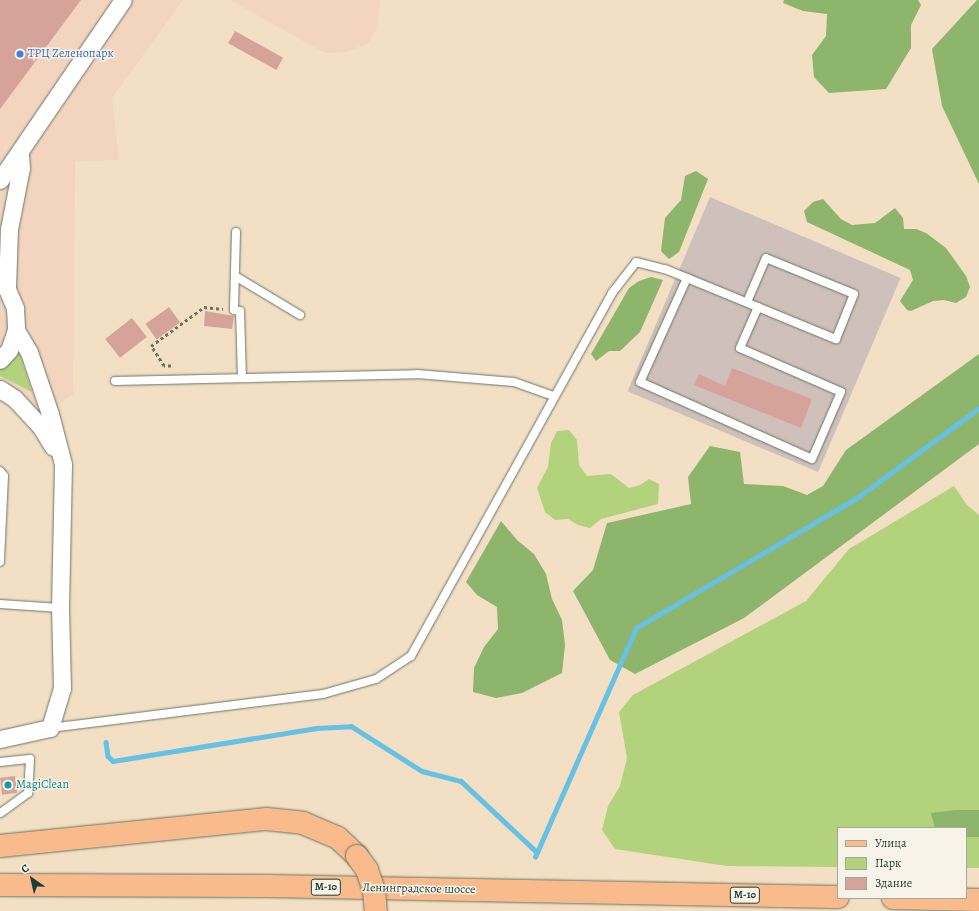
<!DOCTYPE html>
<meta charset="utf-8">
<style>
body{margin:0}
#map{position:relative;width:979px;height:911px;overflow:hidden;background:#f2dfc4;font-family:Alegreya,serif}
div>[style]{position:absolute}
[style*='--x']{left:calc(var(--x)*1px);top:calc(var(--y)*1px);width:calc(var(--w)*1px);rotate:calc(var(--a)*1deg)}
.built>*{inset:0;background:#f3d4bf}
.industrial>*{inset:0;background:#cfc0bb;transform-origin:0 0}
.green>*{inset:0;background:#b2d37b}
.forest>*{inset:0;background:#8db56b}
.stream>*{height:4.5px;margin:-2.25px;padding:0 2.25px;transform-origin:2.25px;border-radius:2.25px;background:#66c1e4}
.building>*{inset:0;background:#d5a39a;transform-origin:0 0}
.path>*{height:2.5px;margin-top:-1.25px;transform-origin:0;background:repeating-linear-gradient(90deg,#697666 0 3px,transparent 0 6px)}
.roads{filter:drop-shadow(0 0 1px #697666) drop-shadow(0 0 1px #697666)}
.service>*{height:8px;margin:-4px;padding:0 4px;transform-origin:4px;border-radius:4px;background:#fff}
.minor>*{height:17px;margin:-8.5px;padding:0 8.5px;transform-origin:8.5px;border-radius:8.5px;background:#fff}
.primary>*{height:22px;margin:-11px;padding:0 11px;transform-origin:11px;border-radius:11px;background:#fabb8c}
.trunk>*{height:22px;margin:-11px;padding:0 11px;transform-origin:11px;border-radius:11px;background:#fabb8c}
.bridges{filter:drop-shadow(0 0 1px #697666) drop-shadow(0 0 1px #697666)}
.primary-bridge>*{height:22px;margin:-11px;padding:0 11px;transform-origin:11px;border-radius:11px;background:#fabb8c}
.dots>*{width:11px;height:11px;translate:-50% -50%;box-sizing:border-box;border:2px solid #f7f3e8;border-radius:50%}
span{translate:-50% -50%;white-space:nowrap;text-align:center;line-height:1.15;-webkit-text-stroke:3px #f7f3e8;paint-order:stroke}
.shield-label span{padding:1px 3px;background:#f7f3e8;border:1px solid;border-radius:3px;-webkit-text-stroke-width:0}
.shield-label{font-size:11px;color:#1f3d34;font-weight:700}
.shop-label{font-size:12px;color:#366cbe}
.left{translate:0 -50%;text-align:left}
.culture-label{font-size:12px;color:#0d838f}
.street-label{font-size:12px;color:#1f3d34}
.legend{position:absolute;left:837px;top:827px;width:130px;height:72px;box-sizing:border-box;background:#f7f3e8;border:1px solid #a1aaa0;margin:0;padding:5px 7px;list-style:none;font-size:12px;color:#1f3d34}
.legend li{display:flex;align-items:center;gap:8px;height:20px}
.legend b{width:20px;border:1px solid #a1aaa0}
.north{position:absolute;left:12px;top:859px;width:40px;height:40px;-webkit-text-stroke:3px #f7f3e8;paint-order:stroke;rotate:326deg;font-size:11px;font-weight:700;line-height:16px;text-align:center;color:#1f3d34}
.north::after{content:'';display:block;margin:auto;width:14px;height:18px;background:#1f3d34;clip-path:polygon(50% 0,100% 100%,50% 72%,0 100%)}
</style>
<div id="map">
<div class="built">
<div style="clip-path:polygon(0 0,183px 0,112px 98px,119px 160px,75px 161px,73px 394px,31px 424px,16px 408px,0 401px)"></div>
<div style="clip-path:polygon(230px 0,380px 0,376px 30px,368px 43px,347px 52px,325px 53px)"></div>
</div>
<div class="industrial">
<div style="left:710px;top:197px;width:207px;height:211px;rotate:23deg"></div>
</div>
<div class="green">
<div style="clip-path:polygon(18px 349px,32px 392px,0 376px,0 369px)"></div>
<div style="clip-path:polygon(569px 430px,577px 440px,579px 465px,587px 476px,611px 474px,629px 488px,640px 485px,649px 479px,659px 484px,658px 504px,601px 519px,590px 528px,578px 525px,568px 519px,555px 520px,545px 512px,537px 488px,548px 467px,551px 443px,557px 431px)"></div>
<div style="clip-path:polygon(954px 486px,967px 505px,979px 515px,979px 868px,966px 868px,966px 828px,838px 828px,838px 867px,727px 866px,615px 849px,602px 830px,608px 806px,620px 786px,627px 758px,619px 712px,633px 695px,806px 601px,849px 549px)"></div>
</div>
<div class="forest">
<div style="clip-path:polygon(784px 0,918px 0,921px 5px,911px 25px,911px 48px,886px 89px,829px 93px,814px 77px,812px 55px,826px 36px,827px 14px,803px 11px,783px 3px)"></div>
<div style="clip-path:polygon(977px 0,979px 0,979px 184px,942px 106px,932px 49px)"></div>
<div style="clip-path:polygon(696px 171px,708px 179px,679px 252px,669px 259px,661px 251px,665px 218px,681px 200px,685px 176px)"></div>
<div style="clip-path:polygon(823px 199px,841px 219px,852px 225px,875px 223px,895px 208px,903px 218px,904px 229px,916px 229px,926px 233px,946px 248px,966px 276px,970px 287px,966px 297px,956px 303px,944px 300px,933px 301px,911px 311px,907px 310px,900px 301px,913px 280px,910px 270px,807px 222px,804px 211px,813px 202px)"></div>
<div style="clip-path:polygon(651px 277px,663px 280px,640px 332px,620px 351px,609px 351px,596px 361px,591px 354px,629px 288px,639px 281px)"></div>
<div style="clip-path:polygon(979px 354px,979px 444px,744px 618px,635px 674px,610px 660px,573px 591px,593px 570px,607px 523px,691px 504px,688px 477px,710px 446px,740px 452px,744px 484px,783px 486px,807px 495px,823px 486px,846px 450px)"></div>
<div style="clip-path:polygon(501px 521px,517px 540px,534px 554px,546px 574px,552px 599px,562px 620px,565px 645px,562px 673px,522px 693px,496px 698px,473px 692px,474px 668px,484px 647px,498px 629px,497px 607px,477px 595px,466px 582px)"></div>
<div style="clip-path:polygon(956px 810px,979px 810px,979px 837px,966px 837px,966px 828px,935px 828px,931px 813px)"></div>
</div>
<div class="stream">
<div style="--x:106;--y:742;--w:14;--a:82"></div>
<div style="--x:108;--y:756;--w:7;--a:45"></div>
<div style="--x:113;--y:761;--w:206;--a:-9.2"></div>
<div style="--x:316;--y:728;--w:35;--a:-3"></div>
<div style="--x:351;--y:726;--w:84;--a:32.4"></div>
<div style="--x:422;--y:771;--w:40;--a:14.4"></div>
<div style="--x:461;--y:781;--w:104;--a:43.1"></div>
<div style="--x:535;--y:857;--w:250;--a:-66.2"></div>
<div style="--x:636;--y:628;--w:258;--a:-30.5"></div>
<div style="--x:858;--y:497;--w:150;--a:-36.3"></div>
</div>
<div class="building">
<div style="clip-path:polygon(0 0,81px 0,0 109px)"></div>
<div style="left:235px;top:31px;width:55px;height:14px;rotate:29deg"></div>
<div style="left:169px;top:307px;width:19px;height:29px;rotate:54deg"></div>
<div style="clip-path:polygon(205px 311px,234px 316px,232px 329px,204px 326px)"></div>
<div style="left:132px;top:318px;width:24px;height:34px;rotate:52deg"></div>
<div style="clip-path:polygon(732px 368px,812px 399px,801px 428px,694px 385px,699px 374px,725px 386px)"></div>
<div style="left:15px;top:776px;width:17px;height:15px;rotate:83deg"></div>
</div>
<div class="path">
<div style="--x:171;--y:366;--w:7;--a:180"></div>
<div style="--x:164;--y:366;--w:24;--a:-123"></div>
<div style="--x:151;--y:346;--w:66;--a:-36.3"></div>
<div style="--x:204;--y:307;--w:19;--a:6"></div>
</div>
<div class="roads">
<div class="service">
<div style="--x:236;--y:232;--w:78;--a:91.5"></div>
<div style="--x:234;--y:310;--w:6;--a:9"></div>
<div style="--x:240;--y:311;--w:67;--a:88.3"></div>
<div style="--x:235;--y:276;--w:76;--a:31"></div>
<div style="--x:687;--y:278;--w:114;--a:114.3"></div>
<div style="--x:640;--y:382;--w:188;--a:24.1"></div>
<div style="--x:812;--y:459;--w:73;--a:-66.6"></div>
<div style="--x:841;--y:392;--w:110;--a:-156.5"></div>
<div style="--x:740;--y:348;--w:45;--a:-66.3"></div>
<div style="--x:115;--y:381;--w:302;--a:-1.3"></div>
<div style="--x:417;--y:374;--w:97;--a:4.7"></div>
<div style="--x:514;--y:382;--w:41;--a:19.7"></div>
<div style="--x:0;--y:471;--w:6;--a:51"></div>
<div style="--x:4;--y:476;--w:86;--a:92.7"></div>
<div style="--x:0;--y:604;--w:60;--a:3.8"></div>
<div style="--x:50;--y:728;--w:275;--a:-7.1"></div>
<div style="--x:323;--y:694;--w:55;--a:-15.8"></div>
<div style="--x:376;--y:679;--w:42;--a:-33.3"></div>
<div style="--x:411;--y:656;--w:415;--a:-61"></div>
<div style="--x:612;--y:293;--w:39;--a:-52"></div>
<div style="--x:636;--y:262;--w:30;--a:14"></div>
<div style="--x:665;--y:269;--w:185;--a:22.3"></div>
<div style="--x:836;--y:339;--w:48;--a:-68.2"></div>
<div style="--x:854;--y:294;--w:95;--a:-157.8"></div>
<div style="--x:766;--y:258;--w:48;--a:113.4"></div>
<div style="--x:0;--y:762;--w:30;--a:-6"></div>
<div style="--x:30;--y:759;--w:34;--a:93"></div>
<div style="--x:28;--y:793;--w:34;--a:144"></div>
</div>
<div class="minor">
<div style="--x:0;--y:180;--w:218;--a:-55.7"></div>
<div style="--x:0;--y:282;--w:10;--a:45"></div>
<div style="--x:7;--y:289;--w:21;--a:67"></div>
<div style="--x:15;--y:308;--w:22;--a:87"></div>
<div style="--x:16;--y:330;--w:21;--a:109"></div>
<div style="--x:9;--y:350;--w:13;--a:132"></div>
<div style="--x:7;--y:289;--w:60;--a:-88.1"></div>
<div style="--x:9;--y:229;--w:62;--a:-78.9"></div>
<div style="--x:21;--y:168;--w:15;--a:-94"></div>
<div style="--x:0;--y:389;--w:17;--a:33"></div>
<div style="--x:14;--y:398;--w:40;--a:47"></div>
<div style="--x:41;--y:427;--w:23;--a:59"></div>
<div style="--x:0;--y:739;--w:51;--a:-12.4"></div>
<div style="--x:50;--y:728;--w:42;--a:-73.3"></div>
<div style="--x:62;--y:688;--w:80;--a:-91.4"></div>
<div style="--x:60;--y:608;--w:144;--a:-88.8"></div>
<div style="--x:63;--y:464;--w:52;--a:-104.6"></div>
<div style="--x:50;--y:414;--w:65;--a:-108.7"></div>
<div style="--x:29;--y:352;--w:26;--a:-121"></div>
</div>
<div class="primary">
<div style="--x:0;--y:846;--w:268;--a:-5.8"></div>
<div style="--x:267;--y:819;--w:36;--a:6"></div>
<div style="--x:303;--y:823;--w:38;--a:23"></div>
<div style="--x:338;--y:838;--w:26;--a:43"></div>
</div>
<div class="trunk">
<div style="--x:0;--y:885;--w:268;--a:0.2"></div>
<div style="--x:268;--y:886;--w:570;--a:1.11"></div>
<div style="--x:893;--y:898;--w:86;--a:1.3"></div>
</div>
</div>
<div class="bridges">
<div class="primary-bridge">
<div style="--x:357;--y:856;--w:17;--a:54"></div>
<div style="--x:367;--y:870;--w:21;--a:71"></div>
<div style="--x:374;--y:890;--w:21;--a:85"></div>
</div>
</div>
<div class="dots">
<div style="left:20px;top:54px;background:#3f7fe0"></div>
<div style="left:8px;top:785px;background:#0f9aa8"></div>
</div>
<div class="shield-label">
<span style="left:326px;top:887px">М-10</span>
<span style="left:745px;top:895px">М-10</span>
</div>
<div class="shop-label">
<span class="left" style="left:28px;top:54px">ТРЦ Zеленопарк</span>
</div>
<div class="culture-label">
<span class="left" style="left:16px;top:785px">MagiClean</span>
</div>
<div class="street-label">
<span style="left:419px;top:889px;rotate:1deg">Ленинградское шоссе</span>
</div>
<ul class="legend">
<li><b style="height:5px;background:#fabb8c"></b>Улица</li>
<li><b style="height:11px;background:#b2d37b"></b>Парк</li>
<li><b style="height:11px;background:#d5a39a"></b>Здание</li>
</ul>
<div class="north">С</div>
</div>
